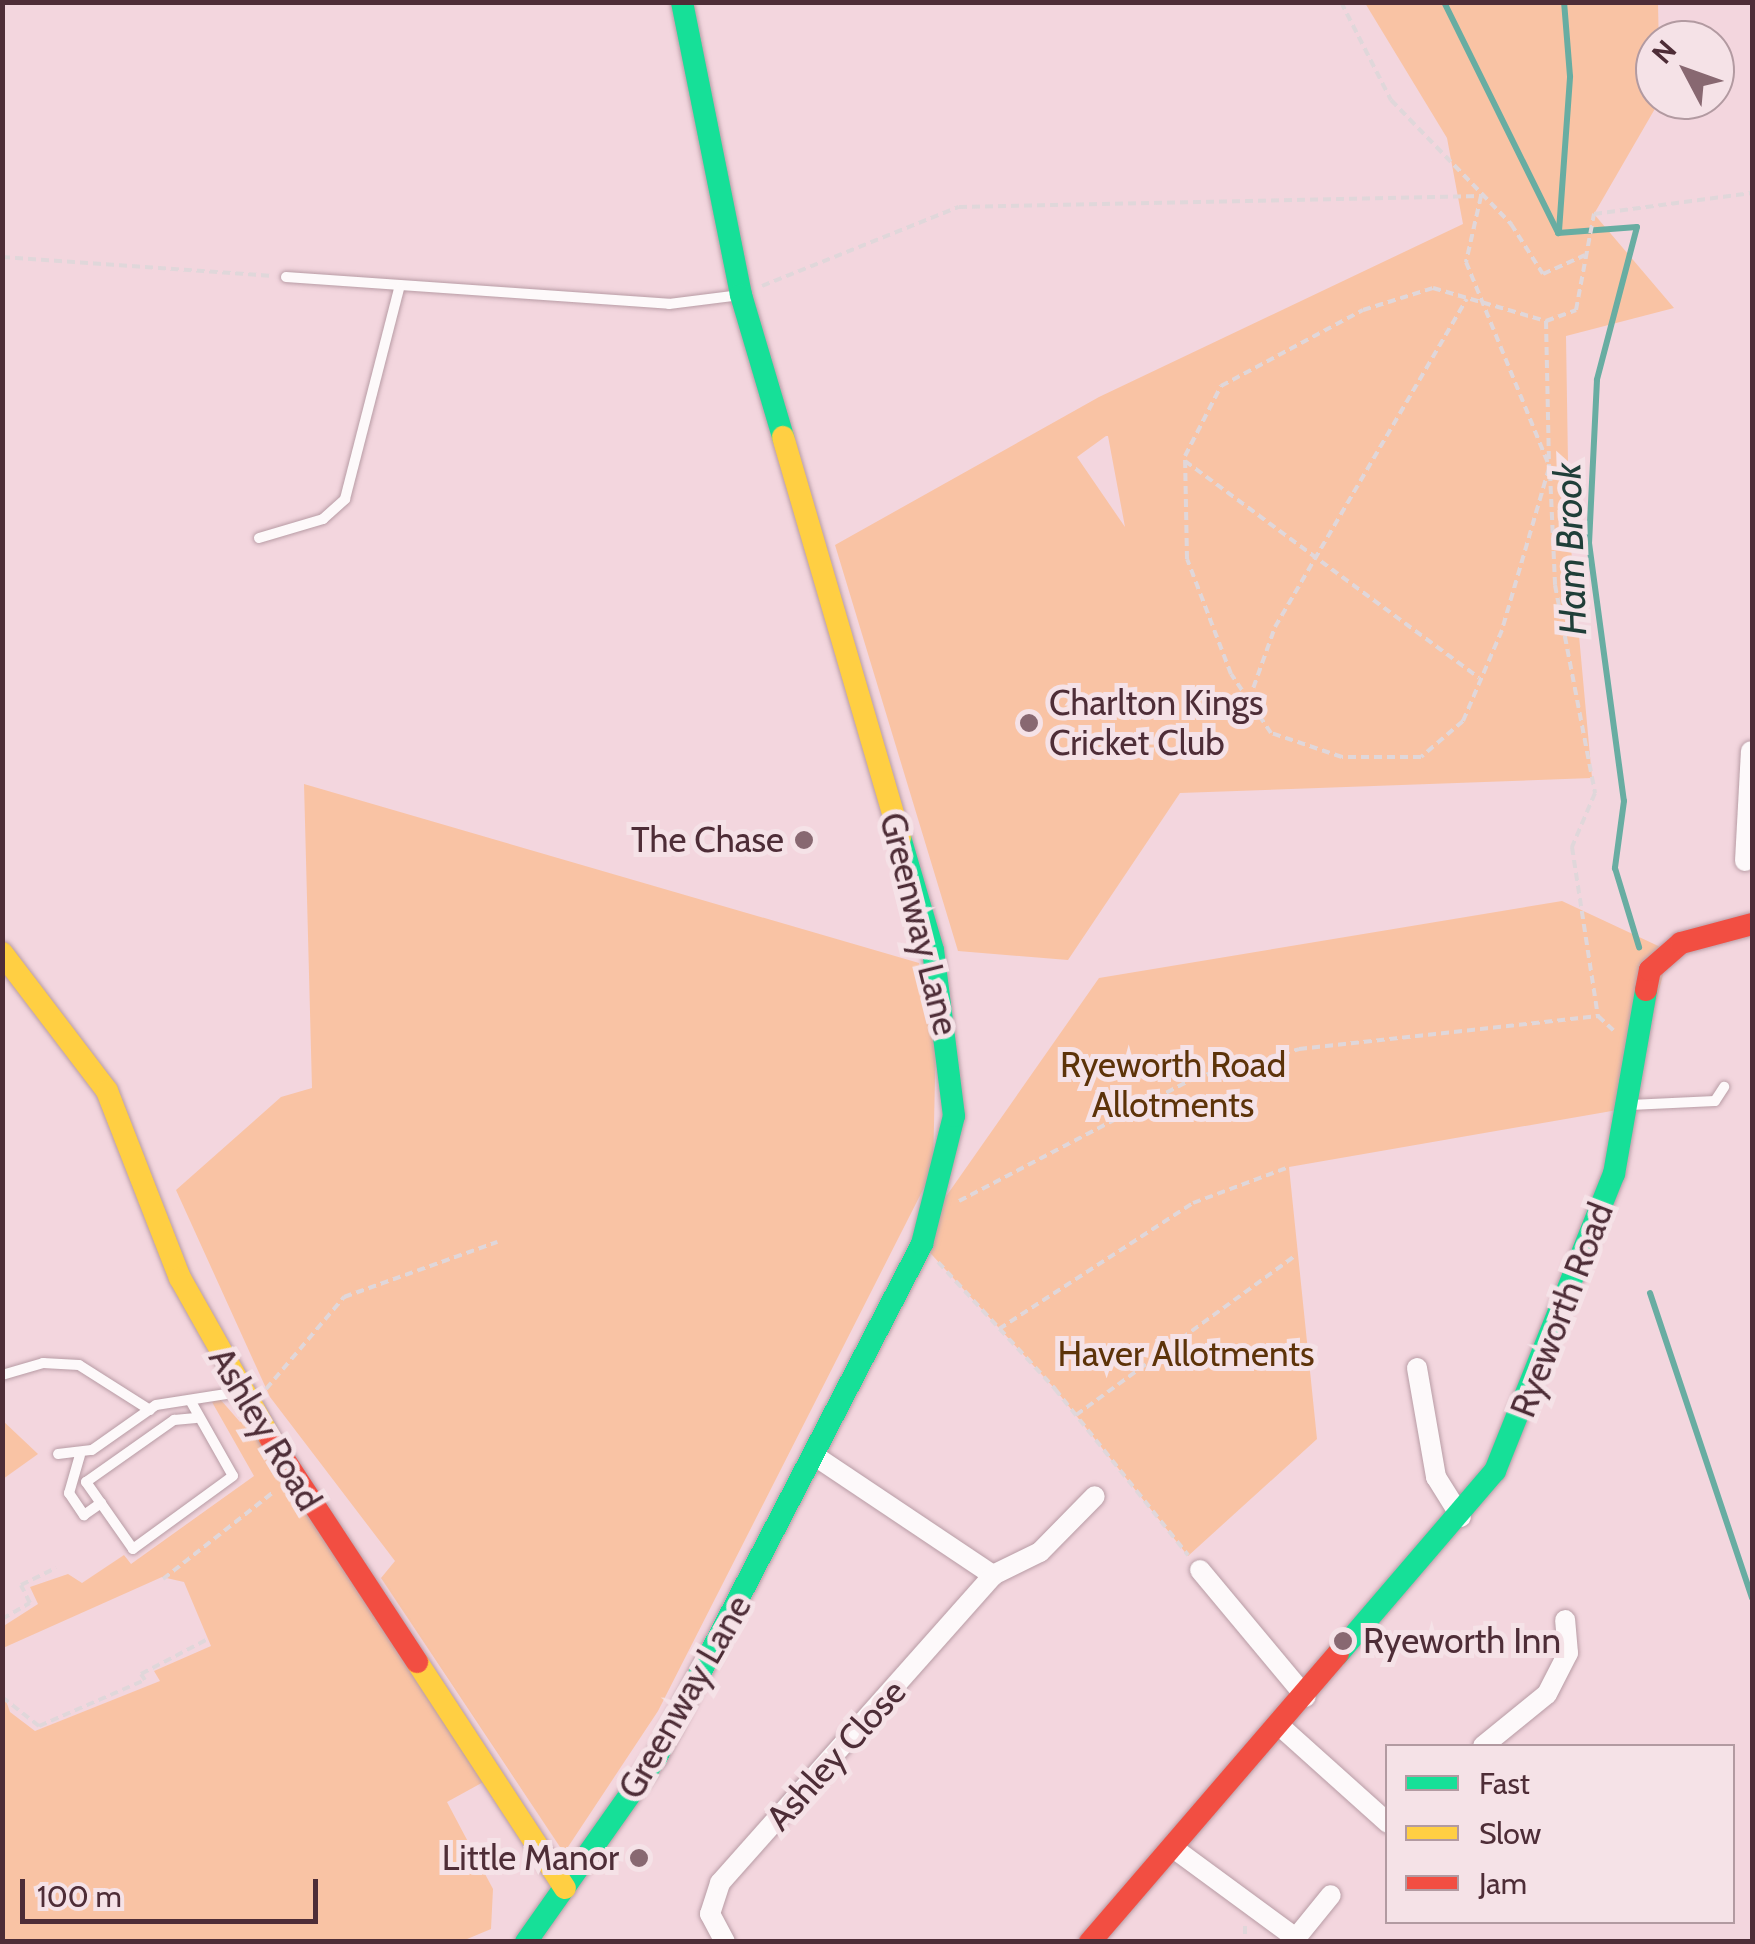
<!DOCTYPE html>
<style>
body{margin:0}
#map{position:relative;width:1755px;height:1944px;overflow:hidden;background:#f3d6de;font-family:Cabin,sans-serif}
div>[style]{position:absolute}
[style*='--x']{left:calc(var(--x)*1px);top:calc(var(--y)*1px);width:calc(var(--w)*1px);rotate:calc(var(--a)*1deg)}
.green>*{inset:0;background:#f9c3a4}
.stream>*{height:6px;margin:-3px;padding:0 3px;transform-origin:3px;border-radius:3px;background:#68ada2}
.path>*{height:4px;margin-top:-2px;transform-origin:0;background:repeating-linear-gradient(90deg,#e0d7da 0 8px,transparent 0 13px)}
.roads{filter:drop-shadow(0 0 2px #b89ca5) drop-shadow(0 0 2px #b89ca5)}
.lane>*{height:10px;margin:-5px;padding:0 5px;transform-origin:5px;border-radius:5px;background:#fdf9fa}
.street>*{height:20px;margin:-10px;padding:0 10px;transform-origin:10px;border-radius:10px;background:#fdf9fa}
.fast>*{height:22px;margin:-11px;padding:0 11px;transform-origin:11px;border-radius:11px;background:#16e098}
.slow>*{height:22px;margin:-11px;padding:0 11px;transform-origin:11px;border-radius:11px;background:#ffcf43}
.jam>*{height:22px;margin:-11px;padding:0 11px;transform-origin:11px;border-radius:11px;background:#f24e42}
.dots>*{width:28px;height:28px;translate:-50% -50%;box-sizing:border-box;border:5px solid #f5e2e7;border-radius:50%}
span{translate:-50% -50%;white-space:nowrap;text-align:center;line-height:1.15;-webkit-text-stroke:10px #f5e2e7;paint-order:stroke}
.poi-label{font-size:35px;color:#4e2d37}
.left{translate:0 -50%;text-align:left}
.right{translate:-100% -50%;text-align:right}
.street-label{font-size:35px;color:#4e2d37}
.park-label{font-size:35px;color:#5d3309}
.water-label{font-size:38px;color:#203f39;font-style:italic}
.frame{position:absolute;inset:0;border:5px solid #4e2d37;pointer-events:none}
.legend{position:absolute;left:1385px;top:1744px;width:350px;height:180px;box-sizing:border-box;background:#f5e2e7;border:2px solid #b29aa1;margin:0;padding:12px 18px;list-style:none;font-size:30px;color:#4e2d37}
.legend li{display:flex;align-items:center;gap:20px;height:50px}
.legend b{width:50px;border:2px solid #b29aa1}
.north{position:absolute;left:1635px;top:20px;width:100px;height:100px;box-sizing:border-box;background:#f5e2e7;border:2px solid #b29aa1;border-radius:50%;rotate:311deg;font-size:28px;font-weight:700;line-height:40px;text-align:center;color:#4e2d37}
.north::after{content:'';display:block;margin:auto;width:35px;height:45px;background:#886871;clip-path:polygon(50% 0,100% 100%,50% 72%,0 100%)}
.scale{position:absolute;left:20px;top:1879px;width:298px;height:45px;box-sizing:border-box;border:5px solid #4e2d37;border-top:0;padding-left:12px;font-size:30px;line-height:35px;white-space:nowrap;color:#4e2d37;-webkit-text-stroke:8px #f5e2e7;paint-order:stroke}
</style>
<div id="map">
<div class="green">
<div style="clip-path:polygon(evenodd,1365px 3px,1658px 3px,1660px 100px,1594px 214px,1674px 308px,1566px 336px,1569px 526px,1592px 778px,1180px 793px,1068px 960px,958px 951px,835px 545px,1099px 397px,1463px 224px,1447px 138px,1365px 3px,1106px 436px,1108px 436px,1125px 527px,1077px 457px,1106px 436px)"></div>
<div style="clip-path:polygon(304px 784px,919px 963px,936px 1033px,933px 1170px,658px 1711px,564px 1853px,381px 1578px,395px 1561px,270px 1397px,176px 1190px,281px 1097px,312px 1088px)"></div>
<div style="clip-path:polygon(1562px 901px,1669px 951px,1629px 1108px,1289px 1167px,1317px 1439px,1188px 1556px,1055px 1389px,922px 1244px,933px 1215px,1099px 978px)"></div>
<div style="clip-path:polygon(220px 1399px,240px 1422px,251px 1416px,487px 1780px,447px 1802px,493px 1889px,491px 1929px,460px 1942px,3px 1941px,2px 1689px,10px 1712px,35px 1731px,160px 1681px,154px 1671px,211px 1646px,184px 1582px,162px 1577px,3px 1648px,2px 1627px,38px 1604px,30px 1587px,68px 1574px,82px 1583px,124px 1555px,131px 1564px,254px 1476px,212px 1402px)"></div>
<div style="clip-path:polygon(2px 1420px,38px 1454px,3px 1479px,2px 1479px)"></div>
</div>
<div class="stream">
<div style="--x:1444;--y:2;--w:258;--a:63.7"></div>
<div style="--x:1558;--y:233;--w:79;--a:-4.3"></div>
<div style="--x:1637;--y:227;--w:158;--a:104.7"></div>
<div style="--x:1597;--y:380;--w:163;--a:92.8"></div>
<div style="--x:1589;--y:543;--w:260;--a:82.3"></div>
<div style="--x:1624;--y:801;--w:68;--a:97.7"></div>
<div style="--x:1615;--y:868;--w:83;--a:73.1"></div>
<div style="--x:1559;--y:231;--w:155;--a:-85.9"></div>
<div style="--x:1570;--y:76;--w:74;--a:-94.6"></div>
<div style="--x:1650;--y:1293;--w:322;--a:71.5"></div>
</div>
<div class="path">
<div style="--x:1341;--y:2;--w:110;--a:63"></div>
<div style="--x:1391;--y:100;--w:173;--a:45.9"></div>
<div style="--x:1511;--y:224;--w:59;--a:57.4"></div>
<div style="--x:1543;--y:274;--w:46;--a:-24.3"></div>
<div style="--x:1481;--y:196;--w:68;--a:102.8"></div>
<div style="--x:1466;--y:262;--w:217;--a:67.8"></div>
<div style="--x:2;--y:257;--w:271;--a:4"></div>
<div style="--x:762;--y:286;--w:212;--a:-21.9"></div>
<div style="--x:959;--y:207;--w:522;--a:-1.21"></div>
<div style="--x:1546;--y:321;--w:147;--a:88.8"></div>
<div style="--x:1549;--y:468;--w:169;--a:106.2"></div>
<div style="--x:1502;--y:630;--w:99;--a:113.2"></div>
<div style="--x:1463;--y:721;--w:55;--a:139.4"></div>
<div style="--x:1421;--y:757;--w:79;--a:180"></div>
<div style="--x:1342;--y:757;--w:75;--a:-161.3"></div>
<div style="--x:1271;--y:733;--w:71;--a:-124.1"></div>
<div style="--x:1231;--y:674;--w:123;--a:-110.9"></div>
<div style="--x:1187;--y:559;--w:103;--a:-91.1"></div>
<div style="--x:1185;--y:456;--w:79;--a:-62.8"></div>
<div style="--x:1221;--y:386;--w:161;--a:-28.2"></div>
<div style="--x:1363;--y:310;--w:73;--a:-17.4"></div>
<div style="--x:1433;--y:288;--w:118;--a:16.3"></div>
<div style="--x:1546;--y:321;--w:32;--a:-20"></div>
<div style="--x:1576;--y:310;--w:98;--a:-79.4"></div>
<div style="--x:1594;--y:214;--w:159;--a:-7.6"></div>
<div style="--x:1185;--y:461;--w:365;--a:36.4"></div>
<div style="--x:1550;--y:473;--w:112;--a:87.4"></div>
<div style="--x:1555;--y:585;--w:212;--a:79.1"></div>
<div style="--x:1595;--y:793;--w:59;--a:113.1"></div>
<div style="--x:1572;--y:847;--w:171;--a:81.3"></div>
<div style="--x:1249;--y:700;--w:77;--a:-70.4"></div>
<div style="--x:1275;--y:627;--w:380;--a:-59.7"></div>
<div style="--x:959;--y:1201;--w:265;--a:-27.6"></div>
<div style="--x:1194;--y:1078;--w:109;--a:-15.4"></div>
<div style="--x:1299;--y:1049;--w:301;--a:-6.3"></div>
<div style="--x:1598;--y:1016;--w:25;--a:43"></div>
<div style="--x:938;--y:1262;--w:173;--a:47.3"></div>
<div style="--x:1055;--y:1389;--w:213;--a:51.3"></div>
<div style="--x:999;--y:1329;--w:231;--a:-33"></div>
<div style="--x:1193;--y:1203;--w:103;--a:-20.6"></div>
<div style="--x:266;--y:1389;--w:121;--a:-49.7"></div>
<div style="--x:344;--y:1297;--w:163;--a:-19.8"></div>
<div style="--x:1076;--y:1415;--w:271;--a:-36"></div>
<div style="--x:163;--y:1579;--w:142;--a:-38.2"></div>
<div style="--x:2;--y:1619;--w:32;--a:-30"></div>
<div style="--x:30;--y:1603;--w:20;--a:-117"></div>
<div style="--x:21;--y:1585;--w:39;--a:-26"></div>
<div style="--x:2;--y:1697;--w:47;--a:38.1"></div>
<div style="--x:39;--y:1726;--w:116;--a:-23.5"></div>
<div style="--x:145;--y:1680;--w:7;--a:-124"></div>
<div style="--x:141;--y:1674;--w:76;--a:-27.6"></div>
<div style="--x:1245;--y:1926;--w:16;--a:90"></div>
</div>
<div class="roads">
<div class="lane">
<div style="--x:286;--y:277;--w:384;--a:4"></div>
<div style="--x:669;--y:304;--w:72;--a:-7.2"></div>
<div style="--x:259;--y:538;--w:67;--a:-16.5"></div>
<div style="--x:323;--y:519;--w:30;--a:-42"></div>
<div style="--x:345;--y:499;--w:217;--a:-75.6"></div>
<div style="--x:1630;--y:1105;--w:85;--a:-2.7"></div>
<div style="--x:1715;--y:1101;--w:17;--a:-57"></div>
<div style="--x:2;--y:1375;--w:43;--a:-16.3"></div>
<div style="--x:43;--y:1363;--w:36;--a:3"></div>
<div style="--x:79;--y:1365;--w:84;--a:32.4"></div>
<div style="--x:190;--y:1400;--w:87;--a:60.5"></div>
<div style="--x:233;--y:1476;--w:124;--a:143.9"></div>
<div style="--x:133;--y:1549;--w:82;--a:-125"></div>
<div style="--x:86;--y:1482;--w:108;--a:-35.2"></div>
<div style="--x:174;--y:1420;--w:22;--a:-5"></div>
<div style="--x:58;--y:1454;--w:34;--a:-7"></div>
<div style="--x:92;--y:1450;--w:78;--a:-35.1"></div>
<div style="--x:156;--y:1405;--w:84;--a:-8.9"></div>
<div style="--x:80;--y:1455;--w:40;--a:106"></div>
<div style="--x:69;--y:1493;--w:27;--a:56"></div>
<div style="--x:84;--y:1515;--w:21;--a:-35"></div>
</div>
<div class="street">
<div style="--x:1745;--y:861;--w:110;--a:-86.9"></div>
<div style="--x:1417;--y:1368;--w:111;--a:80.1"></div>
<div style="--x:1436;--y:1477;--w:47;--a:58"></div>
<div style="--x:818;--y:1458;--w:211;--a:33.8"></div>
<div style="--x:1200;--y:1570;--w:165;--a:50.2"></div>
<div style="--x:1281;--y:1727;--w:144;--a:41.9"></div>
<div style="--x:1483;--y:1746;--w:82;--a:-39.1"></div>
<div style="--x:1547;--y:1694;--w:46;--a:-62.9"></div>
<div style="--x:1568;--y:1653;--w:33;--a:-95"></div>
<div style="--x:1176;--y:1850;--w:149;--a:36.3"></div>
<div style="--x:1296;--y:1938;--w:55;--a:-50.9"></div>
<div style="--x:725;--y:1942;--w:32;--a:-118"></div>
<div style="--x:710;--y:1914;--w:33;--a:-72"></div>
<div style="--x:720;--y:1883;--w:412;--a:-48.4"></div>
<div style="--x:993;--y:1575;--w:52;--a:-26.1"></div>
<div style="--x:1040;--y:1552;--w:78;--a:-45.5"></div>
</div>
<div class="fast">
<div style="--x:682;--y:2;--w:299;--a:78.6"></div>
<div style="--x:741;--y:295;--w:148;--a:73.5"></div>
<div style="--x:1338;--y:1654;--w:241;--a:-49.4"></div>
<div style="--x:1495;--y:1471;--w:320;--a:-68.2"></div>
<div style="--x:1614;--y:1174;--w:187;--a:-80.1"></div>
<div style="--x:526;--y:1942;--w:225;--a:-54.8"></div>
<div style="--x:656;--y:1758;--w:579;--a:-62.64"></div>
<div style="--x:922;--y:1244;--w:132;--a:-76"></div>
<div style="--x:954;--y:1116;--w:167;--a:-97.2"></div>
<div style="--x:933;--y:950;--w:118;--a:-106.3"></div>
</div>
<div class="slow">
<div style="--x:783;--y:437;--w:417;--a:73.7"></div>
<div style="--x:2;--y:953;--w:173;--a:52.7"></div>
<div style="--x:107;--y:1091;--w:201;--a:68.7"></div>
<div style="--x:180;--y:1278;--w:184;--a:60.6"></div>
<div style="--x:417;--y:1662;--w:270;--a:56.8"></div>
</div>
<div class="jam">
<div style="--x:1646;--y:990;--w:20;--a:-79"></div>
<div style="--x:1650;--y:970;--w:41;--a:-41.1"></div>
<div style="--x:1681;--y:943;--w:73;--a:-15"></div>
<div style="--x:270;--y:1438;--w:268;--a:56.7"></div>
<div style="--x:1090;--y:1942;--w:380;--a:-49.3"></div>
</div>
</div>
<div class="dots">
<div style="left:1029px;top:723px;background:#886871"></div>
<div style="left:804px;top:840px;background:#886871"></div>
<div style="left:1343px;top:1641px;background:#886871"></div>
<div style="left:639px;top:1858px;background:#886871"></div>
</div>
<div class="poi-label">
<span class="left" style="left:1049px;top:723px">Charlton Kings<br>Cricket Club</span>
<span class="right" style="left:784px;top:840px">The Chase</span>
<span class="left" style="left:1363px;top:1641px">Ryeworth Inn</span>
<span class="right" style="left:619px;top:1858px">Little Manor</span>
</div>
<div class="street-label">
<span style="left:919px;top:924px;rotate:76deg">Greenway Lane</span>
<span style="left:1562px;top:1310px;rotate:-69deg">Ryeworth Road</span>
<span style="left:265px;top:1429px;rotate:59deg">Ashley Road</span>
<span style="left:685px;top:1697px;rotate:-60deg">Greenway Lane</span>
<span style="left:836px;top:1755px;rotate:-48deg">Ashley Close</span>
</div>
<div class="park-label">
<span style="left:1173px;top:1085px">Ryeworth Road<br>Allotments</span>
<span style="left:1186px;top:1354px">Haver Allotments</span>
</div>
<div class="water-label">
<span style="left:1570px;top:549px;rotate:-92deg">Ham Brook</span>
</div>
<div class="frame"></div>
<ul class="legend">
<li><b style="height:12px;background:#16e098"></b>Fast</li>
<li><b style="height:12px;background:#ffcf43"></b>Slow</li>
<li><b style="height:12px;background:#f24e42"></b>Jam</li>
</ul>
<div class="north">N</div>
<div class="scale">100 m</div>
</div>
